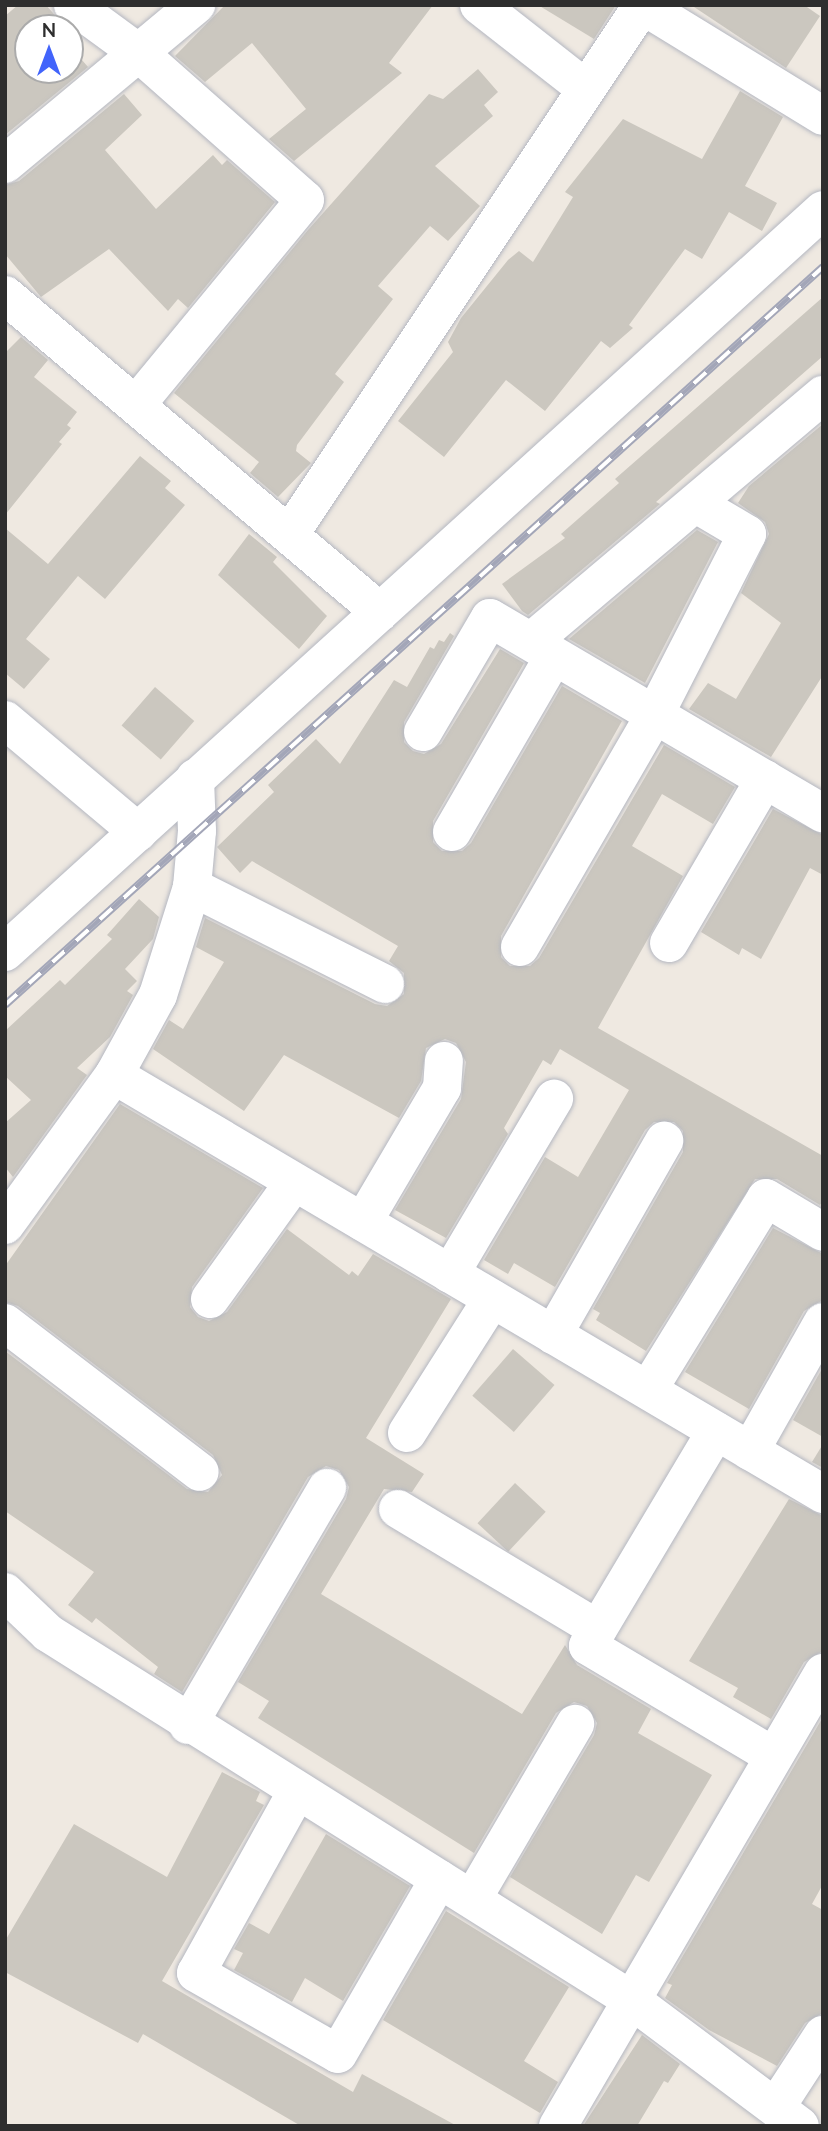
<!DOCTYPE html>
<style>
body{margin:0}
#map{position:relative;width:828px;height:2131px;overflow:hidden;background:#efe9e1;font-family:Mulish,sans-serif}
div>[style]{position:absolute}
[style*='--x']{left:calc(var(--x)*1px);top:calc(var(--y)*1px);width:calc(var(--w)*1px);rotate:calc(var(--a)*1deg)}
.building>*{inset:0;background:#cbc7bf;transform-origin:0 0}
.roads{filter:drop-shadow(0 0 2px #b4b7c1) drop-shadow(0 0 2px #b4b7c1)}
.street>*{height:38px;margin:-19px;padding:0 19px;transform-origin:19px;border-radius:19px;background:#fff}
.rail>*{height:8px;margin-top:-4px;transform-origin:0;background:repeating-linear-gradient(90deg,#fff 0 16px,#a3a6b8 0 32px);box-sizing:border-box;border-block:2px solid #a3a6b8}
span{translate:-50% -50%;white-space:nowrap;text-align:center;line-height:1.15;-webkit-text-stroke:5px #fff;paint-order:stroke}
.frame{position:absolute;inset:0;border:7px solid #2e2e2e;pointer-events:none}
.north{position:absolute;left:14px;top:14px;width:70px;height:70px;box-sizing:border-box;background:#fff;border:2px solid #ababab;border-radius:50%;rotate:0deg;font-size:19px;font-weight:700;line-height:28px;text-align:center;color:#2e2e2e}
.north::after{content:'';display:block;margin:auto;width:24px;height:32px;background:#4264fb;clip-path:polygon(50% 0,100% 100%,50% 72%,0 100%)}
</style>
<div id="map">
<div class="building">
<div style="clip-path:polygon(18px 5px,46px 5px,66px 28px,28px 28px,28px 70px,70px 70px,70px 46px,88px 67px,5px 135px,5px 16px)"></div>
<div style="clip-path:polygon(225px 5px,433px 5px,389px 63px,402px 73px,294px 161px,269px 139px,306px 109px,252px 43px,205px 82px,175px 56px)"></div>
<div style="clip-path:polygon(538px 5px,616px 5px,594px 39px)"></div>
<div style="clip-path:polygon(691px 5px,804px 5px,820px 16px,786px 68px)"></div>
<div style="clip-path:polygon(478px 69px,498px 92px,484px 105px,493px 116px,435px 166px,480px 206px,448px 241px,430px 226px,378px 286px,393px 299px,335px 374px,344px 382px,297px 445px,296px 451px,311px 463px,278px 497px,250px 473px,259px 462px,174px 393px,308px 230px,429px 94px,443px 99px)"></div>
<div style="clip-path:polygon(740px 91px,783px 117px,745px 186px,777px 203px,762px 231px,729px 212px,702px 259px,685px 249px,629px 325px,633px 328px,610px 348px,601px 341px,545px 411px,506px 380px,444px 457px,398px 421px,453px 352px,448px 342px,461px 318px,508px 260px,519px 251px,533px 262px,573px 197px,565px 192px,623px 119px,702px 159px)"></div>
<div style="clip-path:polygon(124px 94px,142px 115px,105px 150px,156px 209px,213px 155px,222px 165px,227px 160px,275px 202px,188px 308px,178px 299px,168px 311px,109px 249px,41px 297px,5px 254px,5px 185px,19px 181px)"></div>
<div style="clip-path:polygon(823px 297px,823px 356px,656px 502px,660px 504px,528px 615px,522px 611px,502px 584px,565px 538px,561px 534px,619px 483px,615px 479px)"></div>
<div style="clip-path:polygon(21px 337px,48px 360px,34px 377px,77px 412px,67px 425px,71px 428px,59px 442px,62px 444px,5px 515px,5px 353px)"></div>
<div style="clip-path:polygon(823px 424px,823px 675px,771px 757px,689px 709px,708px 683px,736px 699px,781px 623px,741px 593px,769px 534px,765px 522px,738px 503px,749px 486px)"></div>
<div style="clip-path:polygon(140px 456px,171px 481px,165px 488px,185px 505px,105px 599px,78px 576px,26px 639px,50px 659px,24px 689px,5px 673px,5px 528px,48px 564px)"></div>
<div style="clip-path:polygon(697px 530px,718px 542px,645px 683px,569px 639px)"></div>
<div style="clip-path:polygon(249px 534px,277px 557px,273px 562px,327px 616px,299px 649px,218px 575px)"></div>
<div style="clip-path:polygon(450px 633px,454px 636px,404px 722px,404px 742px,413px 751px,424px 754px,441px 744px,500px 649px,524px 663px,433px 821px,433px 842px,442px 851px,462px 851px,471px 843px,562px 686px,622px 721px,501px 936px,501px 957px,510px 966px,530px 966px,539px 958px,664px 745px,735px 787px,713px 824px,662px 794px,632px 846px,683px 876px,598px 1028px,823px 1156px,823px 1201px,820px 1205px,777px 1179px,755px 1179px,646px 1351px,596px 1320px,600px 1313px,593px 1309px,683px 1152px,683px 1131px,674px 1122px,654px 1122px,645px 1130px,555px 1287px,514px 1263px,508px 1274px,484px 1260px,545px 1157px,578px 1177px,629px 1090px,560px 1049px,551px 1065px,543px 1060px,504px 1128px,508px 1134px,446px 1238px,395px 1210px,461px 1099px,466px 1062px,456px 1043px,445px 1039px,426px 1048px,421px 1081px,399px 1118px,284px 1055px,244px 1111px,153px 1049px,169px 1020px,183px 1029px,224px 962px,196px 947px,205px 918px,375px 1004px,387px 1006px,404px 994px,404px 973px,389px 961px,398px 946px,252px 861px,240px 873px,217px 847px,274px 792px,268px 785px,316px 739px,340px 764px,394px 680px,407px 687px,430px 647px,434px 649px,439px 640px,444px 642px)"></div>
<div style="left:155px;top:687px;width:52px;height:51px;rotate:41deg"></div>
<div style="clip-path:polygon(773px 809px,823px 835px,823px 875px,810px 868px,761px 959px,742px 948px,739px 955px,701px 932px)"></div>
<div style="clip-path:polygon(139px 899px,159px 917px,153px 939px,125px 969px,137px 981px,127px 991px,133px 995px,110px 1037px,77px 1068px,87px 1075px,13px 1177px,5px 1167px,5px 1123px,31px 1100px,5px 1076px,5px 1031px,60px 980px,65px 985px,112px 939px,107px 935px)"></div>
<div style="clip-path:polygon(120px 1104px,263px 1188px,192px 1287px,190px 1307px,198px 1317px,209px 1321px,227px 1312px,287px 1229px,349px 1275px,352px 1271px,358px 1276px,373px 1254px,451px 1299px,366px 1438px,424px 1474px,412px 1492px,384px 1489px,321px 1594px,522px 1714px,565px 1645px,577px 1665px,651px 1709px,638px 1733px,712px 1775px,649px 1882px,636px 1875px,602px 1934px,510px 1877px,594px 1735px,597px 1723px,587px 1706px,574px 1702px,556px 1713px,474px 1853px,258px 1718px,269px 1701px,238px 1682px,346px 1499px,349px 1487px,339px 1470px,326px 1466px,308px 1477px,182px 1692px,154px 1674px,158px 1667px,96px 1618px,92px 1623px,68px 1605px,94px 1572px,5px 1511px,5px 1351px,187px 1489px,208px 1492px,222px 1475px,213px 1455px,18px 1306px,5px 1302px,5px 1266px)"></div>
<div style="clip-path:polygon(773px 1228px,823px 1254px,823px 1300px,804px 1311px,749px 1409px,685px 1372px)"></div>
<div style="left:513px;top:1349px;width:55px;height:62px;rotate:41deg"></div>
<div style="clip-path:polygon(823px 1367px,823px 1437px,793px 1420px)"></div>
<div style="clip-path:polygon(823px 1444px,823px 1468px,812px 1462px)"></div>
<div style="left:515px;top:1483px;width:42px;height:55px;rotate:43deg"></div>
<div style="clip-path:polygon(789px 1499px,823px 1516px,823px 1651px,804px 1662px,771px 1719px,733px 1697px,738px 1688px,689px 1661px)"></div>
<div style="clip-path:polygon(823px 1717px,823px 1884px,812px 1904px,823px 1910px,823px 2013px,805px 2023px,777px 2066px,709px 2030px,665px 1998px,672px 1985px,667px 1983px)"></div>
<div style="clip-path:polygon(222px 1772px,260px 1792px,256px 1801px,264px 1805px,162px 1981px,353px 2092px,362px 2074px,457px 2126px,301px 2126px,143px 2034px,138px 2043px,5px 1972px,5px 1941px,74px 1824px,167px 1877px)"></div>
<div style="clip-path:polygon(326px 1834px,410px 1886px,343px 2001px,305px 1978px,292px 2002px,234px 1970px,243px 1953px,234px 1949px,249px 1923px,269px 1934px)"></div>
<div style="clip-path:polygon(446px 1911px,569px 1987px,524px 2061px,558px 2082px,540px 2113px,383px 2020px)"></div>
<div style="clip-path:polygon(642px 2035px,680px 2064px,668px 2083px,664px 2081px,637px 2126px,583px 2126px)"></div>
</div>
<div class="roads">
<div class="street">
<div style="--x:73;--y:5;--w:83;--a:36.2"></div>
<div style="--x:140;--y:54;--w:220;--a:41.5"></div>
<div style="--x:305;--y:200;--w:264;--a:129.5"></div>
<div style="--x:479;--y:5;--w:136;--a:38.1"></div>
<div style="--x:642;--y:5;--w:212;--a:31.5"></div>
<div style="--x:5;--y:164;--w:249;--a:-39.8"></div>
<div style="--x:5;--y:295;--w:491;--a:40.2"></div>
<div style="--x:290;--y:534;--w:635;--a:-56.31"></div>
<div style="--x:533;--y:640;--w:380;--a:-40.2"></div>
<div style="--x:5;--y:720;--w:174;--a:40.1"></div>
<div style="--x:423;--y:732;--w:132;--a:-59.6"></div>
<div style="--x:490;--y:618;--w:386;--a:30.4"></div>
<div style="--x:452;--y:832;--w:203;--a:-59.9"></div>
<div style="--x:192;--y:887;--w:216;--a:26.7"></div>
<div style="--x:669;--y:943;--w:190;--a:-59.7"></div>
<div style="--x:520;--y:947;--w:269;--a:-59.9"></div>
<div style="--x:655;--y:714;--w:202;--a:-62.9"></div>
<div style="--x:747;--y:534;--w:57;--a:-149.4"></div>
<div style="--x:5;--y:952;--w:1104;--a:-42.21"></div>
<div style="--x:114;--y:1075;--w:824;--a:30.58"></div>
<div style="--x:363;--y:1222;--w:156;--a:-59.5"></div>
<div style="--x:442;--y:1088;--w:27;--a:-86"></div>
<div style="--x:5;--y:1225;--w:185;--a:-54"></div>
<div style="--x:114;--y:1075;--w:91;--a:-61.2"></div>
<div style="--x:158;--y:995;--w:113;--a:-72.5"></div>
<div style="--x:192;--y:887;--w:56;--a:-84.9"></div>
<div style="--x:197;--y:831;--w:53;--a:-92.2"></div>
<div style="--x:450;--y:1274;--w:204;--a:-59.3"></div>
<div style="--x:210;--y:1299;--w:144;--a:-54.3"></div>
<div style="--x:5;--y:1323;--w:245;--a:37.4"></div>
<div style="--x:553;--y:1335;--w:224;--a:-60.2"></div>
<div style="--x:648;--y:1390;--w:225;--a:-58.4"></div>
<div style="--x:766;--y:1198;--w:66;--a:30.8"></div>
<div style="--x:716;--y:1431;--w:250;--a:120.8"></div>
<div style="--x:588;--y:1646;--w:215;--a:30.7"></div>
<div style="--x:407;--y:1433;--w:159;--a:-57.6"></div>
<div style="--x:750;--y:1451;--w:148;--a:-60.5"></div>
<div style="--x:398;--y:1509;--w:233;--a:31"></div>
<div style="--x:5;--y:1592;--w:59;--a:43.6"></div>
<div style="--x:48;--y:1633;--w:688;--a:32.16"></div>
<div style="--x:630;--y:1999;--w:212;--a:36.8"></div>
<div style="--x:188;--y:1725;--w:275;--a:-59.6"></div>
<div style="--x:297;--y:1791;--w:208;--a:119"></div>
<div style="--x:196;--y:1973;--w:163;--a:29.7"></div>
<div style="--x:338;--y:2054;--w:202;--a:-60"></div>
<div style="--x:473;--y:1898;--w:202;--a:-59.6"></div>
<div style="--x:776;--y:2107;--w:86;--a:-56.9"></div>
<div style="--x:558;--y:2126;--w:525;--a:-59.67"></div>
</div>
</div>
<div class="rail">
<div style="--x:5;--y:1005;--w:1102;--a:-42.06"></div>
</div>
<div class="frame"></div>
<div class="north">N</div>
</div>
